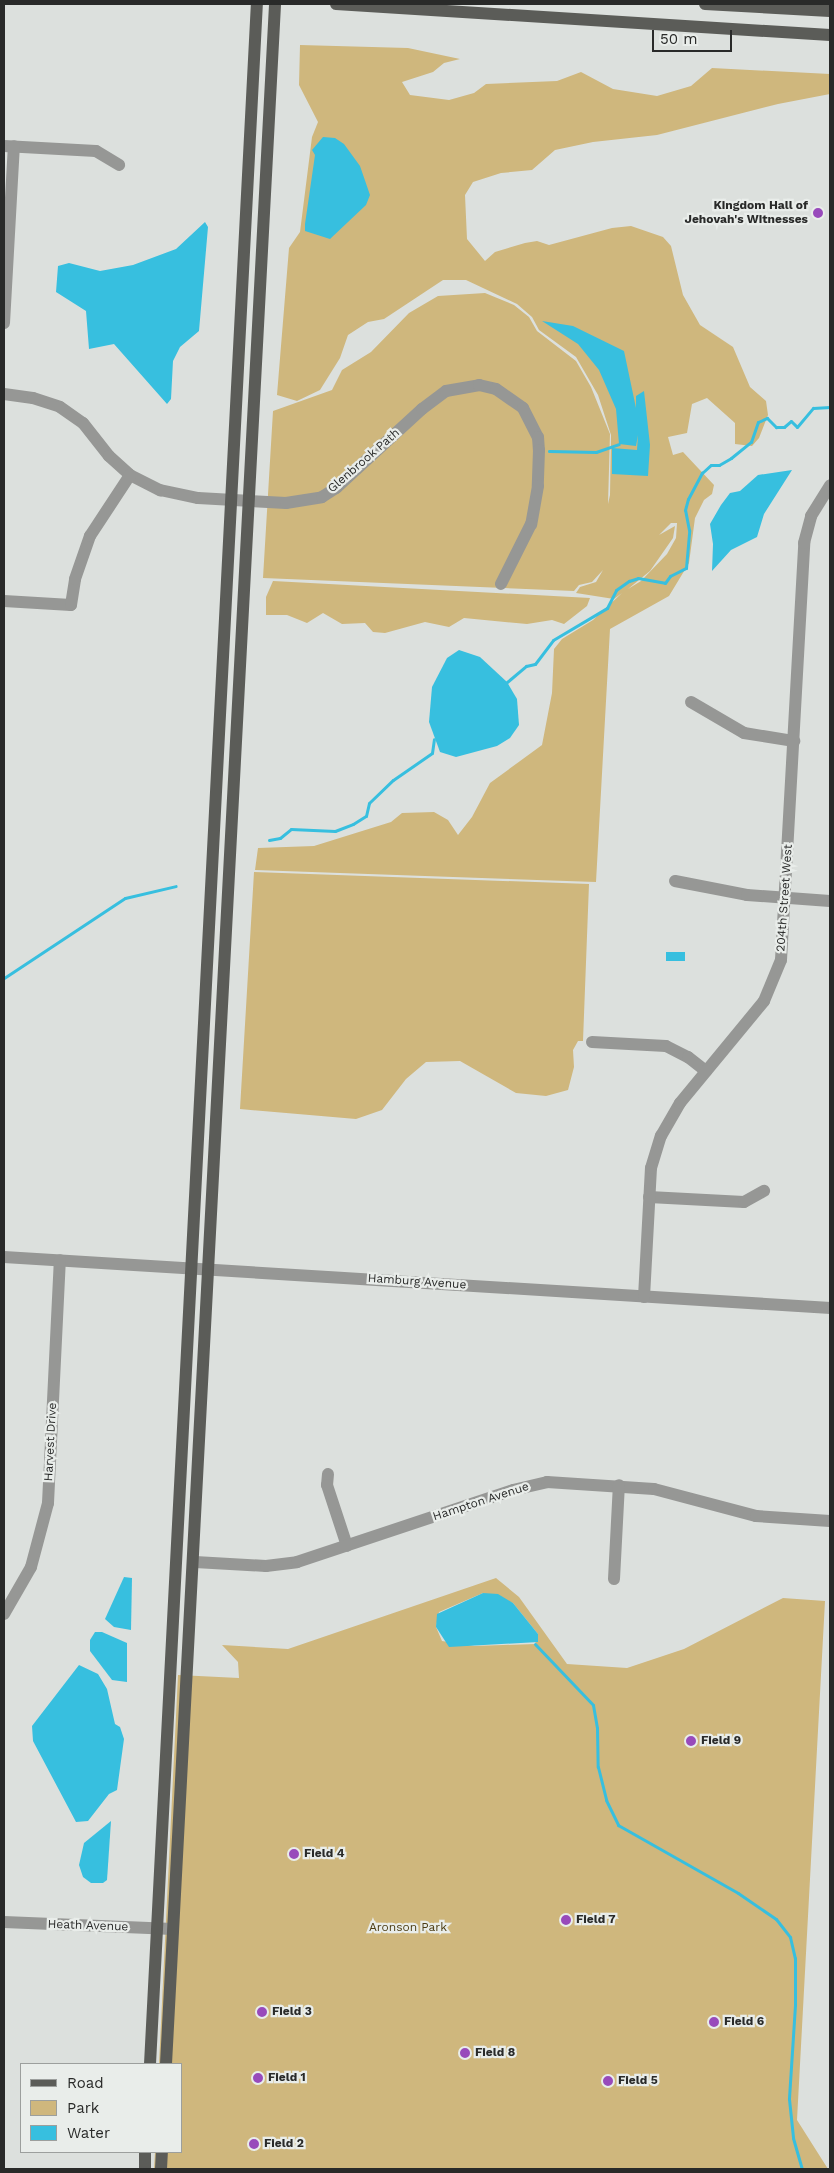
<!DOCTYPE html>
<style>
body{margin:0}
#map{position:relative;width:834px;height:2173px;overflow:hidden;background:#dce0dd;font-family:"Work Sans",sans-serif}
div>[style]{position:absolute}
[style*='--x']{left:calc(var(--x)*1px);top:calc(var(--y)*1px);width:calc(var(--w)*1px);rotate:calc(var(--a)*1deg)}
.green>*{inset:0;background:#cfb77d}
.water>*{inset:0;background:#37bfdf;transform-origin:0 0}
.stream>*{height:3px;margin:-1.5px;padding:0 1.5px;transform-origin:1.5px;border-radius:1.5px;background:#37bfdf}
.minor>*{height:12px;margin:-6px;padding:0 6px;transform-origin:6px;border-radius:6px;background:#969795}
.major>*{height:12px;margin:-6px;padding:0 6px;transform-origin:6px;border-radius:6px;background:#5b5c58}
.dots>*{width:14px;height:14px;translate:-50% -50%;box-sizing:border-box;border:2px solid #e9edea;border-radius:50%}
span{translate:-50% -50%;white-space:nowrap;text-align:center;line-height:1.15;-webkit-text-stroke:4.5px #e9edea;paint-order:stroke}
.poi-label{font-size:12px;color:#292a29;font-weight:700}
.right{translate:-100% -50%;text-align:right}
.left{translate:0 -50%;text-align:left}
.street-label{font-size:12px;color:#292a29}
.park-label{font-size:12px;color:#4c3d14}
.frame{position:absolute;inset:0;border:5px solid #292a29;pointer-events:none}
.legend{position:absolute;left:20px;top:2063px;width:162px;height:90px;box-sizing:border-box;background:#e9edea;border:1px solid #9c9f9d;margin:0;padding:6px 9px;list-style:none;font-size:15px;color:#292a29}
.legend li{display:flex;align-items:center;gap:10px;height:25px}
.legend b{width:25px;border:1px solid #9c9f9d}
.scale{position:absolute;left:652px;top:30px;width:80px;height:22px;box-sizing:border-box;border:2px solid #292a29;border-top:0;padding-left:6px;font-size:15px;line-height:18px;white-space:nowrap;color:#292a29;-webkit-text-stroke:4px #e9edea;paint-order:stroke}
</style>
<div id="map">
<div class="green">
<div style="clip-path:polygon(evenodd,300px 45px,408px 48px,460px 59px,444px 63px,433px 72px,402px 82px,410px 95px,449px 100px,474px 93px,486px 84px,557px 81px,581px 72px,613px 89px,657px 96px,691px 86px,712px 68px,830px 74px,830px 94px,778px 104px,657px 135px,593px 142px,555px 150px,532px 170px,501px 173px,473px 182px,465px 195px,467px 239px,485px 261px,495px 252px,525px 243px,537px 241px,549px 245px,612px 228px,631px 226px,663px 237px,671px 246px,683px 295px,700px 325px,733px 347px,750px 387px,766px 401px,768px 415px,759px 438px,752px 446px,735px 444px,735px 423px,707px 398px,692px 404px,687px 433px,668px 437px,673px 455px,683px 452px,714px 485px,712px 494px,704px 500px,695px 518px,689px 563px,669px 596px,610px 629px,596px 882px,255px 870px,258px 848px,314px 846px,391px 822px,402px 813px,434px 812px,448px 820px,458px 835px,472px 817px,490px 783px,542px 745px,552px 693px,554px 649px,562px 639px,593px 620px,622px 593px,614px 599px,576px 593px,580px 587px,596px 582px,603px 570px,592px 582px,579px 585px,574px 591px,263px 578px,273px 411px,332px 390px,342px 370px,371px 352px,409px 313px,438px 296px,485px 293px,514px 305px,529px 317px,537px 331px,576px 361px,591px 387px,610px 434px,608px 504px,610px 495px,611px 435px,598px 395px,576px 357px,539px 330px,532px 317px,517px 304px,466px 280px,443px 280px,384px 319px,368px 322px,348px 335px,340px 358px,320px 390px,297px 401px,277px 395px,289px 248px,300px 232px,312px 137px,318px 122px,299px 85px,300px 45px,671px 523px,677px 523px,676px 538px,667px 554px,641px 581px,628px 589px,650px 571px,673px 538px,675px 526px,659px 535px,671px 523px)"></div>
<div style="clip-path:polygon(273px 581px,590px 598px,587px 606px,564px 624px,552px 620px,527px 624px,464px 618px,449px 627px,425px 622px,385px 633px,373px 632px,365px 623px,342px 624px,323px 613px,307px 623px,287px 615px,266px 615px,266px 597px)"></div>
<div style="clip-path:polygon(254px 872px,589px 884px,583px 1041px,578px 1041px,573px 1050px,574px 1067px,568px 1090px,546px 1096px,516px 1093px,460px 1061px,426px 1062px,406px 1079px,382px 1110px,356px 1119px,240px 1109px)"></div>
<div style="clip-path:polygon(evenodd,496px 1578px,519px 1597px,567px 1664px,627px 1668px,684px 1649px,783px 1598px,825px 1601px,797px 2120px,828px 2169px,154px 2169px,155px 2152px,181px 2152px,181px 2064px,159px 2064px,178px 1675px,239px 1678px,238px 1662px,222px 1645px,288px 1649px,496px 1578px,483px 1593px,513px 1603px,538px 1634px,535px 1644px,474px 1646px,442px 1641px,436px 1627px,439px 1612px,483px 1593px)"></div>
</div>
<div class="water">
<div style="clip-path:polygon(323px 137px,335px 138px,344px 144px,360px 166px,370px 195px,366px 205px,330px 239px,305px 231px,305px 224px,315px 155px,312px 150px)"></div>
<div style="clip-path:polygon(205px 222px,208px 227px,199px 331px,180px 347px,173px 361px,171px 399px,167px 404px,114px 344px,89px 349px,86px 311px,56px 292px,58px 266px,69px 263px,100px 271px,133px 265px,176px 249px)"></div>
<div style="clip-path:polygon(542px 321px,573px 326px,624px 351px,636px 408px,636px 396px,644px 391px,650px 445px,648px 476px,612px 474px,612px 448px,637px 450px,638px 435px,636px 446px,619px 444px,616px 409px,599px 370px,578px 344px)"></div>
<div style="clip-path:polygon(792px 470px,764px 514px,757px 537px,731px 550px,712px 571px,713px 544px,710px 524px,721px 505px,730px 493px,740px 491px,758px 475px)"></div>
<div style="clip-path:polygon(459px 650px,480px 657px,507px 682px,517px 699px,519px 725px,510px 738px,497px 746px,456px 757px,440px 752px,429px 722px,432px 687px,447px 658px)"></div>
<div style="left:666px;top:952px;width:19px;height:9px"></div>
<div style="clip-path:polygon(124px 1577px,132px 1578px,131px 1630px,114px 1627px,105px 1619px)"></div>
<div style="clip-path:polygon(483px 1593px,498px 1594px,513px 1603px,538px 1634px,538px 1642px,449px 1647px,436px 1627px,437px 1614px)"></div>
<div style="clip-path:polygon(95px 1632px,102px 1632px,127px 1643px,127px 1682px,112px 1680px,90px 1651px,90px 1640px)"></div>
<div style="clip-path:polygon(79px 1665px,98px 1674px,107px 1689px,115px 1724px,120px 1727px,124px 1739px,117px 1790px,109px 1794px,88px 1821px,76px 1822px,33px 1741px,32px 1726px)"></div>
<div style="clip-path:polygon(111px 1821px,107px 1880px,103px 1883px,91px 1883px,83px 1877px,79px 1865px,84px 1843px)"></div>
</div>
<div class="stream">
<div style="--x:549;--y:451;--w:47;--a:1.2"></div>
<div style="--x:596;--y:452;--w:24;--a:-19"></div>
<div style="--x:507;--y:682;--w:25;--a:-40"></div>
<div style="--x:526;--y:666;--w:9;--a:-13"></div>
<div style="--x:535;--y:664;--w:30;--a:-53"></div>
<div style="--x:553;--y:640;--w:63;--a:-30.7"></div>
<div style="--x:607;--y:608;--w:20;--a:-63"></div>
<div style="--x:616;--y:590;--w:16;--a:-35"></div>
<div style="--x:629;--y:581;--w:9;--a:-18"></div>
<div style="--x:638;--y:578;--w:27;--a:10"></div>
<div style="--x:665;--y:583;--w:9;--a:-54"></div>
<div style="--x:670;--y:576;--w:18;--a:-27"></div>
<div style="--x:686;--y:568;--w:38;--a:-85"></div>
<div style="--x:689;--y:530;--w:20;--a:-101"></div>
<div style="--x:685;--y:510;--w:11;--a:-75"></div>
<div style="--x:688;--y:499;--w:30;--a:-62"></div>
<div style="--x:702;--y:473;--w:12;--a:-42"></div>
<div style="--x:711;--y:465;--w:8;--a:0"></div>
<div style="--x:719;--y:465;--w:14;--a:-30"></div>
<div style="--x:731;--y:458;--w:26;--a:-39"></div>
<div style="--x:751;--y:442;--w:21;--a:-71"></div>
<div style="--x:758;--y:422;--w:10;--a:-24"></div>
<div style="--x:767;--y:418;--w:13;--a:45"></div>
<div style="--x:776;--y:427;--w:8;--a:0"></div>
<div style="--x:784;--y:427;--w:9;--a:-41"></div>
<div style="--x:791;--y:421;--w:8;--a:45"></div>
<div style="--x:797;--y:427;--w:25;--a:-50"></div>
<div style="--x:813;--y:408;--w:17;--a:-3"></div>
<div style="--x:269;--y:840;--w:11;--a:-10"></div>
<div style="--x:280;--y:838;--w:14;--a:-39"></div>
<div style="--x:291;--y:829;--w:44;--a:2.6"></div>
<div style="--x:335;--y:831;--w:19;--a:-21"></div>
<div style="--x:353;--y:824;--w:15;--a:-32"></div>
<div style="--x:366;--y:816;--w:13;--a:-77"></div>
<div style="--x:369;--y:803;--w:33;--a:-44"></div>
<div style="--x:393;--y:780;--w:47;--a:-34.7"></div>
<div style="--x:432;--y:753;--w:14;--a:-82"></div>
<div style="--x:4;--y:978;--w:145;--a:-33.5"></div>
<div style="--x:125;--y:898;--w:52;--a:-13.2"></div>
<div style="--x:535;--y:1644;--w:84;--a:46.4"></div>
<div style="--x:593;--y:1705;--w:23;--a:80"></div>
<div style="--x:597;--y:1728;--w:39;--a:89"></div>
<div style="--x:598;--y:1767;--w:34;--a:76"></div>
<div style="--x:606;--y:1800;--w:28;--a:64"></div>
<div style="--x:618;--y:1825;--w:138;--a:29.5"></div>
<div style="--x:738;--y:1893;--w:46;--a:34.4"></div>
<div style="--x:776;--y:1919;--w:23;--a:52"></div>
<div style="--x:790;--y:1937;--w:22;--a:77"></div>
<div style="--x:795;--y:1958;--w:47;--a:90"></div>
<div style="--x:795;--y:2005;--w:94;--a:93.7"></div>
<div style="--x:789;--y:2099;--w:39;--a:84"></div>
<div style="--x:793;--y:2138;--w:32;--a:74"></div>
</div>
<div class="minor">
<div style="--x:4;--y:146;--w:92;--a:3.1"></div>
<div style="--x:96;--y:151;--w:27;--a:31"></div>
<div style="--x:4;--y:323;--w:177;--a:-86.8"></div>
<div style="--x:4;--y:394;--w:29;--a:8"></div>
<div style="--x:33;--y:398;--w:28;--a:18"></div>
<div style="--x:60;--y:407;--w:28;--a:35"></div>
<div style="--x:83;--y:423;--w:42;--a:51.8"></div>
<div style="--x:109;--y:456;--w:28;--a:42"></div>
<div style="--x:130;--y:475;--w:34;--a:27"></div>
<div style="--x:160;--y:490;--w:39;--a:12"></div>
<div style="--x:198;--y:498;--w:88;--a:3.3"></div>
<div style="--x:286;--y:503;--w:36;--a:-9"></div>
<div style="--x:322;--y:497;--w:17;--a:-33"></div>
<div style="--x:336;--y:488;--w:117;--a:-42.6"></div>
<div style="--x:422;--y:409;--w:30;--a:-37"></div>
<div style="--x:446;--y:391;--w:34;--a:-10"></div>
<div style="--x:479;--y:385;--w:17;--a:13"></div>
<div style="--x:496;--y:389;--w:33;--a:35"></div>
<div style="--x:523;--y:408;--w:33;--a:63"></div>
<div style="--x:538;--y:437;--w:13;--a:86"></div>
<div style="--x:539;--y:450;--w:36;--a:92"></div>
<div style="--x:538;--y:486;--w:39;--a:100"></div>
<div style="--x:531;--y:524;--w:67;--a:116.6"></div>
<div style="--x:4;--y:601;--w:67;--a:3.4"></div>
<div style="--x:71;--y:605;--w:26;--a:-81"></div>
<div style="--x:75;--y:579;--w:46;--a:-70.8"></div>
<div style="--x:90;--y:536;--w:73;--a:-56.7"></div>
<div style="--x:691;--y:702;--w:61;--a:30.3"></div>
<div style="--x:744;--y:733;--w:51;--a:9.1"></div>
<div style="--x:675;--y:881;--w:73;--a:11"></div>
<div style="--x:747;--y:895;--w:83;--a:4.1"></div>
<div style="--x:592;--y:1042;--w:74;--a:3.1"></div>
<div style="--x:666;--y:1046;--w:25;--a:27"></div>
<div style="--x:688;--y:1057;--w:23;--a:38"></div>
<div style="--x:649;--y:1197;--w:95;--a:3"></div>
<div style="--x:744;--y:1202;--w:23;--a:-29"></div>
<div style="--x:4;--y:1257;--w:828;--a:3.53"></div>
<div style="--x:644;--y:1297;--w:129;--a:-86.9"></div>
<div style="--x:651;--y:1168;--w:34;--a:-73"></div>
<div style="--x:661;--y:1136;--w:38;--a:-60"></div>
<div style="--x:680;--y:1103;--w:132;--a:-50.5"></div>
<div style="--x:764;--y:1001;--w:44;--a:-67.5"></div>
<div style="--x:781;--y:960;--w:418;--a:-86.8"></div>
<div style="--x:804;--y:543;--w:28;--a:-75"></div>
<div style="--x:811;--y:516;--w:36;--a:-58"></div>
<div style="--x:328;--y:1474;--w:11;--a:95"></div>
<div style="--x:327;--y:1485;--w:64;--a:71.8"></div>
<div style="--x:195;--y:1562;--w:71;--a:3.2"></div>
<div style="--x:266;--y:1566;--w:31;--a:-7"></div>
<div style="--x:297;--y:1562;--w:228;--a:-18.4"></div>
<div style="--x:513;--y:1490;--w:35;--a:-13"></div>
<div style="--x:547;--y:1482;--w:107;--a:3.7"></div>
<div style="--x:654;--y:1489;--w:106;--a:14.8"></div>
<div style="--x:756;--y:1516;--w:74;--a:3.9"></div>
<div style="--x:614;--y:1579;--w:94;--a:-87"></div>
<div style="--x:4;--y:1614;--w:54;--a:-60.1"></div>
<div style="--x:31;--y:1567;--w:66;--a:-75.1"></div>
<div style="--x:48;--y:1503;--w:243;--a:-87.2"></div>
<div style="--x:4;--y:1922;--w:169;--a:2.4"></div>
</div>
<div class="major">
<div style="--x:336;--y:4;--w:495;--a:3.6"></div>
<div style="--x:705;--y:4;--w:125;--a:3.2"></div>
<div style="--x:150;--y:2064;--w:2063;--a:-87.03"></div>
<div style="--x:166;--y:2064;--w:2063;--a:-86.97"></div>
<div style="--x:145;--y:2169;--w:17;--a:-90"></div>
<div style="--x:161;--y:2169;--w:17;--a:-87"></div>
</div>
<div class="dots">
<div style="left:818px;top:213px;background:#984abb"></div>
<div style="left:691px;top:1741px;background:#984abb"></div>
<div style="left:294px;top:1854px;background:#984abb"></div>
<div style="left:566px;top:1920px;background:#984abb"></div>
<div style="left:262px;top:2012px;background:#984abb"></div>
<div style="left:714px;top:2022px;background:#984abb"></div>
<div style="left:465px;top:2053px;background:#984abb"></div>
<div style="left:258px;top:2078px;background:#984abb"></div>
<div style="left:608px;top:2081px;background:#984abb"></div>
<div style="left:254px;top:2144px;background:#984abb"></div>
</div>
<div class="poi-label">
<span class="right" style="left:808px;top:213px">Kingdom Hall of<br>Jehovah's Witnesses</span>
<span class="left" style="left:701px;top:1741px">Field 9</span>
<span class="left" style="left:304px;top:1854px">Field 4</span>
<span class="left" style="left:576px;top:1920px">Field 7</span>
<span class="left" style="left:272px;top:2012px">Field 3</span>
<span class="left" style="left:724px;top:2022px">Field 6</span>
<span class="left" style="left:475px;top:2053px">Field 8</span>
<span class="left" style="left:268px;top:2078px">Field 1</span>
<span class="left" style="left:618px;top:2081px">Field 5</span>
<span class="left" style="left:264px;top:2144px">Field 2</span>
</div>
<div class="street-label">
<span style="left:364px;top:461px;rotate:-41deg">Glenbrook Path</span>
<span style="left:785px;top:898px;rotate:-86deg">204th Street West</span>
<span style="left:417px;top:1282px;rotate:4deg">Hamburg Avenue</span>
<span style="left:51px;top:1442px;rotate:-87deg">Harvest Drive</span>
<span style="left:481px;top:1502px;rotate:-18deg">Hampton Avenue</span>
<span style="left:88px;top:1926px;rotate:2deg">Heath Avenue</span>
</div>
<div class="park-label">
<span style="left:408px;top:1928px">Aronson Park</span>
</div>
<div class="frame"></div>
<ul class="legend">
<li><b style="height:6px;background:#5b5c58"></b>Road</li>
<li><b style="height:14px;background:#cfb77d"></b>Park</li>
<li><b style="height:14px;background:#37bfdf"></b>Water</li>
</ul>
<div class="scale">50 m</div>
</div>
